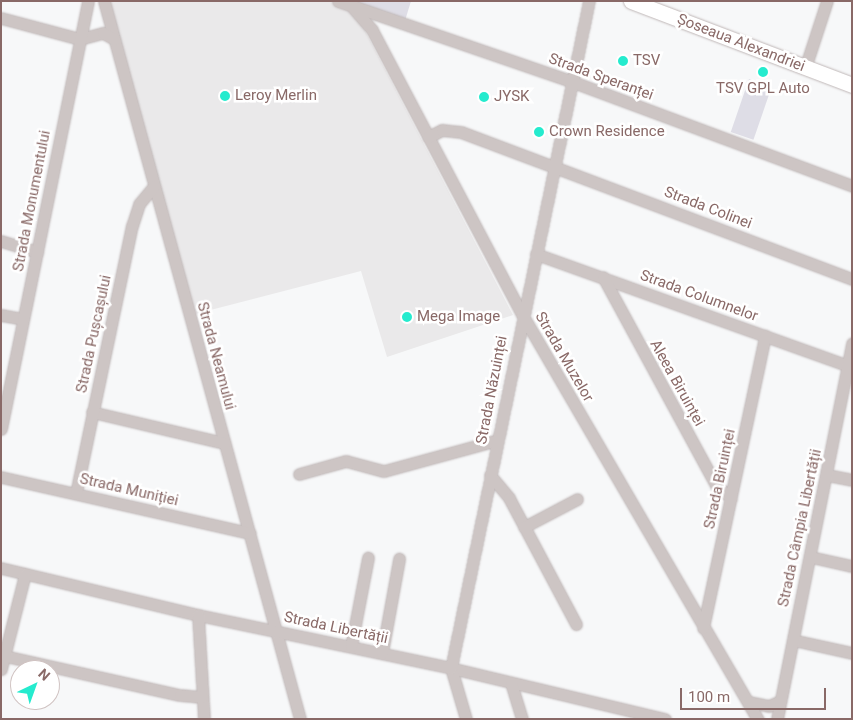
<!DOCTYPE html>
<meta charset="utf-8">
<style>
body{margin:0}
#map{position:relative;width:853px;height:720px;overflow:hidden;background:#f7f8f9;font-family:Roboto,sans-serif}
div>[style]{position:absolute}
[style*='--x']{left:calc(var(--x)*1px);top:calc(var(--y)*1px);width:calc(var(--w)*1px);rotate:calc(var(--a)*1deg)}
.built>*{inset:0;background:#eae9ea}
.green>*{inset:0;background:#dedde6;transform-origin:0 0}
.roads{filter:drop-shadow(0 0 1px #c0b8b8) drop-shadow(0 0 1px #c0b8b8)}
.minor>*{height:11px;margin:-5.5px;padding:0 5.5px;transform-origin:5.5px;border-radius:5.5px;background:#cdc5c4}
.major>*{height:15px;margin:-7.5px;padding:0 7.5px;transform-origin:7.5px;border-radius:7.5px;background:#fff}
.dots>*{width:14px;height:14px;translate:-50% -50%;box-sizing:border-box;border:2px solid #fff;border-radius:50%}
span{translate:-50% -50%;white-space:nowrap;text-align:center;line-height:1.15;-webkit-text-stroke:5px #fff;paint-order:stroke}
.street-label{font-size:15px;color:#896967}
.poi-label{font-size:15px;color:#896967}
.left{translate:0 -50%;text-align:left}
.frame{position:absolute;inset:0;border:2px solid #896967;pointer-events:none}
.north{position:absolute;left:10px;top:660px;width:50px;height:50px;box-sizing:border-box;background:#fff;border:1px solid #d0c3c2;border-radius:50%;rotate:42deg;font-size:14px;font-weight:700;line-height:20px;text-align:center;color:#896967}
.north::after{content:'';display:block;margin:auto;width:18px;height:22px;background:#25ebce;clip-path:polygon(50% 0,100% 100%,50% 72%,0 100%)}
.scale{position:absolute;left:680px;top:688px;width:146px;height:22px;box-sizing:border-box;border:2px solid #896967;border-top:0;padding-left:6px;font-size:15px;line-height:18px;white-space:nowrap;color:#896967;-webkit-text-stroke:4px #fff;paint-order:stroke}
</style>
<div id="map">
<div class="built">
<div style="clip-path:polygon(107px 1px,337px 1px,352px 6px,513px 315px,387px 357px,361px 271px,195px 314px)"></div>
</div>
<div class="green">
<div style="clip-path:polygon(347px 1px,411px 1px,404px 24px)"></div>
<div style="left:749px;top:79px;width:24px;height:56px;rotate:19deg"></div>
</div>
<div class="roads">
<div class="minor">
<div style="--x:104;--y:1;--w:744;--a:74.73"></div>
<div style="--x:338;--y:1;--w:249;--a:19"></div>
<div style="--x:573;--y:82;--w:298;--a:20.4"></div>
<div style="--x:347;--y:1;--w:38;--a:49"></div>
<div style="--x:372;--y:30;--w:323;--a:62.2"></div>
<div style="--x:523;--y:316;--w:467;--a:59.8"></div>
<div style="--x:1;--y:18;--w:82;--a:14.9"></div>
<div style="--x:80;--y:39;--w:24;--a:-15"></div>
<div style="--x:103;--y:33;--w:13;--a:29"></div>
<div style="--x:808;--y:59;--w:61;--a:-71.9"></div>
<div style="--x:428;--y:137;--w:16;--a:-27"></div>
<div style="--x:442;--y:130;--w:19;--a:6"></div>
<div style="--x:461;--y:132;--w:418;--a:20.6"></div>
<div style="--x:1;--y:241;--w:38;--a:17"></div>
<div style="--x:536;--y:254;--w:336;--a:19.7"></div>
<div style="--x:603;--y:277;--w:237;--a:61.5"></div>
<div style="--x:716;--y:485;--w:20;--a:41"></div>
<div style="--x:1;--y:315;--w:22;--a:10"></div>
<div style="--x:92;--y:412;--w:136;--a:13.2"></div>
<div style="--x:1;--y:429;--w:437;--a:-78.5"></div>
<div style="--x:299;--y:474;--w:49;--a:-15.5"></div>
<div style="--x:346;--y:461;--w:39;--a:15"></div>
<div style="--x:384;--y:471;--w:118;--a:-15.2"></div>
<div style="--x:490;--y:475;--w:30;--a:50"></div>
<div style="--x:509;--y:498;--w:143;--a:62"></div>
<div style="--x:827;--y:475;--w:25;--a:11"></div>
<div style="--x:1;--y:477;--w:255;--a:12.7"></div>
<div style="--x:76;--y:493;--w:273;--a:-78.2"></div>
<div style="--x:132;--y:226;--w:23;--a:-72"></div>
<div style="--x:139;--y:204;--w:23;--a:-50"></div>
<div style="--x:524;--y:527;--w:60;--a:-27.8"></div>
<div style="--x:811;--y:557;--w:42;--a:12.4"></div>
<div style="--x:1;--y:568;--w:203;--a:13.4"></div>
<div style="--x:198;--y:615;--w:258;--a:11.8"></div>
<div style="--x:451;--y:668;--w:220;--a:13.4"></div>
<div style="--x:198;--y:615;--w:104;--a:86.7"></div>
<div style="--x:703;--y:628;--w:299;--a:-78"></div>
<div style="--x:793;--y:640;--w:60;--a:12.4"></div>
<div style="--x:351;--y:646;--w:90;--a:-79.1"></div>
<div style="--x:382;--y:653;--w:96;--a:-79.7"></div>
<div style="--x:5;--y:656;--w:179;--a:12.6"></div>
<div style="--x:180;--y:695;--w:22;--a:5"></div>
<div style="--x:1;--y:669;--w:98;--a:-75.8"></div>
<div style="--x:511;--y:683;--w:38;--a:73"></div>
<div style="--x:749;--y:702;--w:20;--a:11"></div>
<div style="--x:769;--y:706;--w:12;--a:-24"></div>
<div style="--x:466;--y:719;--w:53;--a:-106.4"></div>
<div style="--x:451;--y:668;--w:681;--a:-78.31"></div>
<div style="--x:777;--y:719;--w:383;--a:-78.7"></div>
</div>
<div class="major">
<div style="--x:631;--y:1;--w:236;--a:20.8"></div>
</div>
</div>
<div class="dots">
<div style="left:623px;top:61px;background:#25ebce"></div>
<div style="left:763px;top:72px;background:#25ebce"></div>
<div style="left:225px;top:96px;background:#25ebce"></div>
<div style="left:484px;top:97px;background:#25ebce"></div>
<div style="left:539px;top:132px;background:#25ebce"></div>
<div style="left:407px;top:317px;background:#25ebce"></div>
</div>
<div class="street-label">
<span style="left:741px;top:43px;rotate:21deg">Șoseaua Alexandriei</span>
<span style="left:601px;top:77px;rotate:20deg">Strada Speranței</span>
<span style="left:32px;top:201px;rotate:-79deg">Strada Monumentului</span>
<span style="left:708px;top:208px;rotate:21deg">Strada Colinei</span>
<span style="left:699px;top:296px;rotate:20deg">Strada Columnelor</span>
<span style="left:94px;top:334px;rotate:-78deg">Strada Pușcașului</span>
<span style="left:216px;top:356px;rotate:75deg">Strada Neamului</span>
<span style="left:564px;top:357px;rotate:60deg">Strada Muzelor</span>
<span style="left:677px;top:383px;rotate:61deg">Aleea Biruinței</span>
<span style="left:492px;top:390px;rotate:-79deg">Strada Năzuinței</span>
<span style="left:720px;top:479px;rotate:-78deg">Strada Biruinței</span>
<span style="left:129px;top:490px;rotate:13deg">Strada Muniției</span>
<span style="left:800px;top:528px;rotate:-78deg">Strada Câmpia Libertății</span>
<span style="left:336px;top:628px;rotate:12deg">Strada Libertății</span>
</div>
<div class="poi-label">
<span class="left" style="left:633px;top:61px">TSV</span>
<span style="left:763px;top:89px">TSV GPL Auto</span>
<span class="left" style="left:235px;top:96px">Leroy Merlin</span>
<span class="left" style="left:494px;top:97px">JYSK</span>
<span class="left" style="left:549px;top:132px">Crown Residence</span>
<span class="left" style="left:417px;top:317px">Mega Image</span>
</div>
<div class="frame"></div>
<div class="north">N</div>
<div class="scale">100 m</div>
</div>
